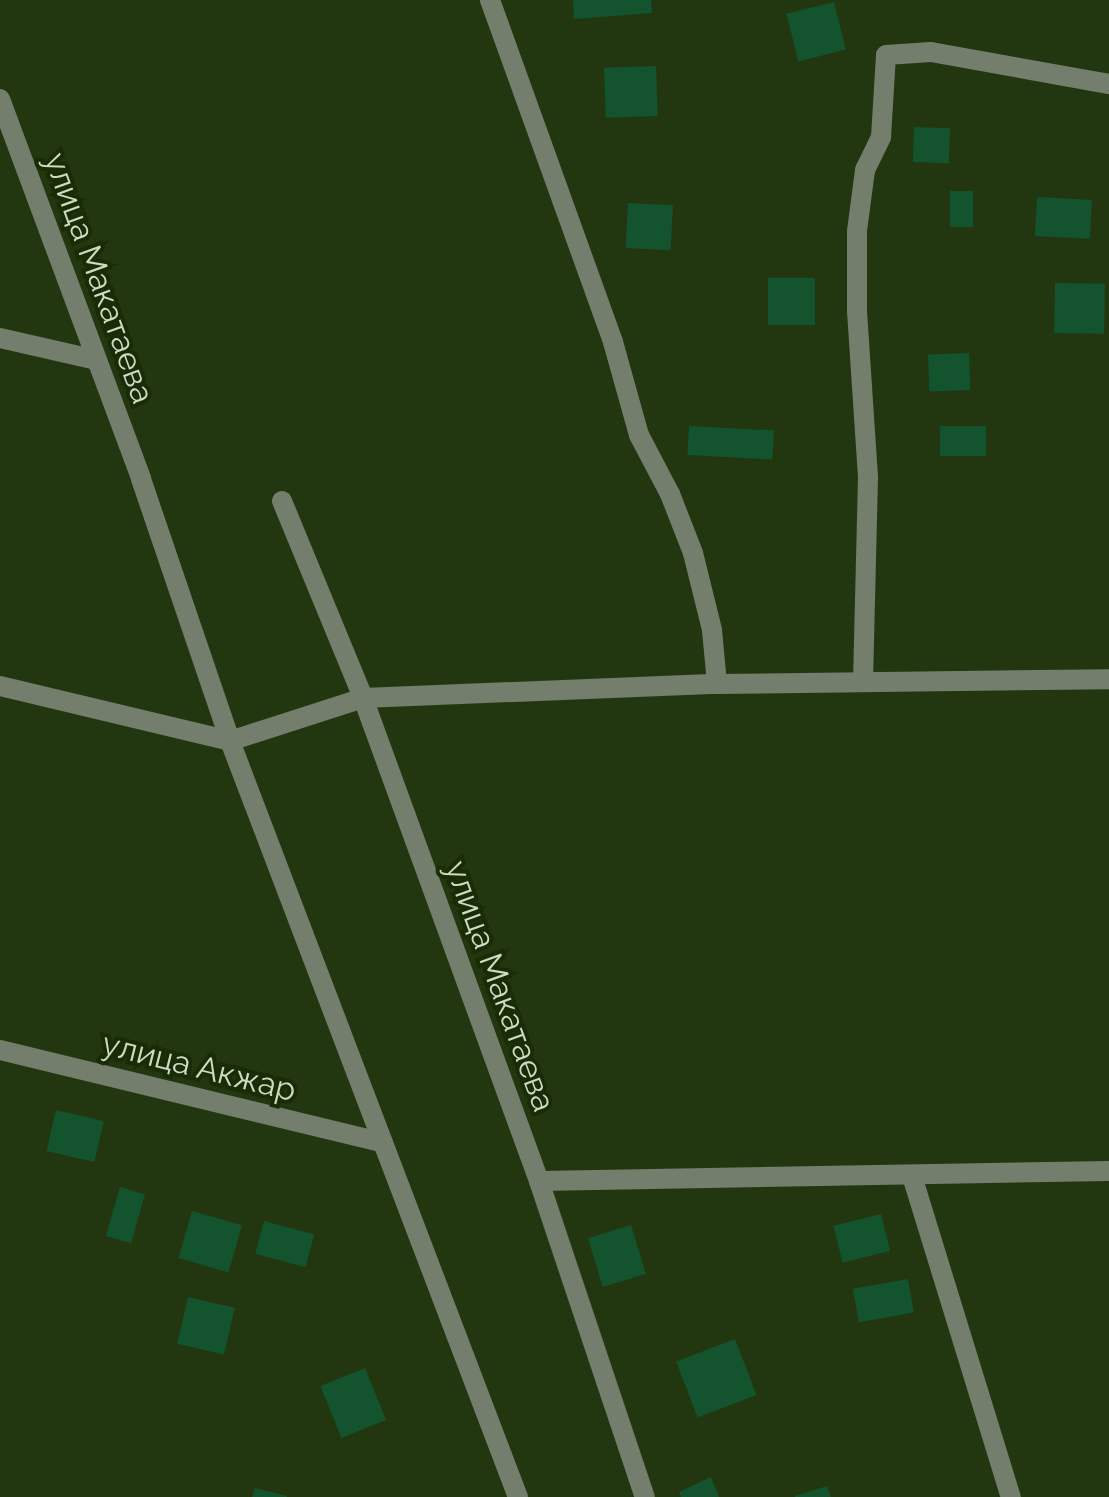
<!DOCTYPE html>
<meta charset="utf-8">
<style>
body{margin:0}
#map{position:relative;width:1109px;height:1497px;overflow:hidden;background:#223710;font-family:Raleway,sans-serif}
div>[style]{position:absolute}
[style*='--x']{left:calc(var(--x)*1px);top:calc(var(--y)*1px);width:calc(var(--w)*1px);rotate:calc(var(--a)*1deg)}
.building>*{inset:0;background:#13532d;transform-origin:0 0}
.minor>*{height:20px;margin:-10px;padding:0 10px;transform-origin:10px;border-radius:10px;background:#747e6c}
.tertiary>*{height:20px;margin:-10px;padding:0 10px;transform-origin:10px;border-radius:10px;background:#747e6c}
span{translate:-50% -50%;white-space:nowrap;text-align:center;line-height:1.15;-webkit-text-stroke:8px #192c05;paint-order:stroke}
.street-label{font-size:32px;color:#cddac4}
</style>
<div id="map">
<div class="building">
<div style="clip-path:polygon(573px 0,651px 0,652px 13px,574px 19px)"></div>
<div style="left:834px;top:2px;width:49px;height:49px;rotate:76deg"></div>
<div style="left:656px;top:66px;width:50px;height:52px;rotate:88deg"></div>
<div style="left:914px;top:127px;width:36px;height:35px;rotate:2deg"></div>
<div style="left:950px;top:191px;width:23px;height:36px"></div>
<div style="left:1037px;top:197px;width:55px;height:39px;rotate:3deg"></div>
<div style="left:628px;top:203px;width:45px;height:45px;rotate:3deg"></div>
<div style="left:768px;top:278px;width:47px;height:47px"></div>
<div style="left:1055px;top:283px;width:50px;height:50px;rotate:1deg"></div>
<div style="left:969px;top:353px;width:37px;height:41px;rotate:88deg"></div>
<div style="left:689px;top:426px;width:85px;height:29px;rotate:3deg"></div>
<div style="left:940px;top:426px;width:46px;height:30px"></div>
<div style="left:56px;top:1110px;width:49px;height:42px;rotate:13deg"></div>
<div style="left:120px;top:1187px;width:26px;height:51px;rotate:16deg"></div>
<div style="left:192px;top:1211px;width:52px;height:49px;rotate:16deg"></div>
<div style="left:881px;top:1214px;width:38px;height:49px;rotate:76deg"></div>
<div style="left:264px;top:1221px;width:52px;height:34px;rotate:15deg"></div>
<div style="left:631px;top:1225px;width:51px;height:45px;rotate:73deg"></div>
<div style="left:908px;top:1279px;width:34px;height:56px;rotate:80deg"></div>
<div style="left:188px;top:1297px;width:48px;height:48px;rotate:13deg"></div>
<div style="left:735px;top:1339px;width:60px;height:63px;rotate:69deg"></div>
<div style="left:365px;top:1368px;width:56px;height:48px;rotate:68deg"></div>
<div style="clip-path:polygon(711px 1477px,719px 1497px,681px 1497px,679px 1492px)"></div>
<div style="clip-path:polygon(827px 1486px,831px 1497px,795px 1497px,795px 1496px)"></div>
<div style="clip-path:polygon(255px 1488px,287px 1496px,287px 1497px,252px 1497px)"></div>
</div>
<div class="minor">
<div style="--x:490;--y:0;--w:363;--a:70.2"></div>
<div style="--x:613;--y:342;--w:97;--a:74.4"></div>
<div style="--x:639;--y:435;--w:67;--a:62.3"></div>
<div style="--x:670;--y:494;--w:63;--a:68.7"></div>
<div style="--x:693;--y:553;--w:79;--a:76.1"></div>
<div style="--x:712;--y:630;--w:54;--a:84.7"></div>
<div style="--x:0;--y:338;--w:99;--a:12.8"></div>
<div style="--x:282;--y:501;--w:213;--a:67.6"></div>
<div style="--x:363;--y:698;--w:514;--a:69.98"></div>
<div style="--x:539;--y:1181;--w:333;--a:71.5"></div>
<div style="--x:863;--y:682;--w:205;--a:-88.6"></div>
<div style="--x:868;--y:477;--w:167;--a:-93.8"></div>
<div style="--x:857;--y:310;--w:79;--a:-90"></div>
<div style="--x:857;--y:231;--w:62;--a:-82.5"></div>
<div style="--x:865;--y:170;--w:37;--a:-64"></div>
<div style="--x:881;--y:137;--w:82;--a:-86.5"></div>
<div style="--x:886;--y:55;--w:45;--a:-3.8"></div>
<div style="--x:931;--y:52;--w:181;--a:10.2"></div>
<div style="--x:0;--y:686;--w:236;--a:13.4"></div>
<div style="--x:230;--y:741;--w:140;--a:-17.9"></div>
<div style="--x:363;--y:698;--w:354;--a:-2.3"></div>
<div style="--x:717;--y:684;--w:392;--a:-0.7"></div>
<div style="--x:0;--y:1050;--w:394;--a:13.6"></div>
<div style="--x:912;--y:1176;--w:336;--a:72.9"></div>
<div style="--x:539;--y:1181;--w:570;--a:-1.01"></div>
</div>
<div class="tertiary">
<div style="--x:0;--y:99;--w:405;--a:69.6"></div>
<div style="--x:141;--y:479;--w:277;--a:71.2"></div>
<div style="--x:230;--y:741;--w:809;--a:69.15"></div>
</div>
<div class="street-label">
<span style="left:99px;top:278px;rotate:70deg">улица Макатаева</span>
<span style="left:500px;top:986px;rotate:70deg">улица Макатаева</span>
<span style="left:199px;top:1067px;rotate:14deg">улица Акжар</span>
</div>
</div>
